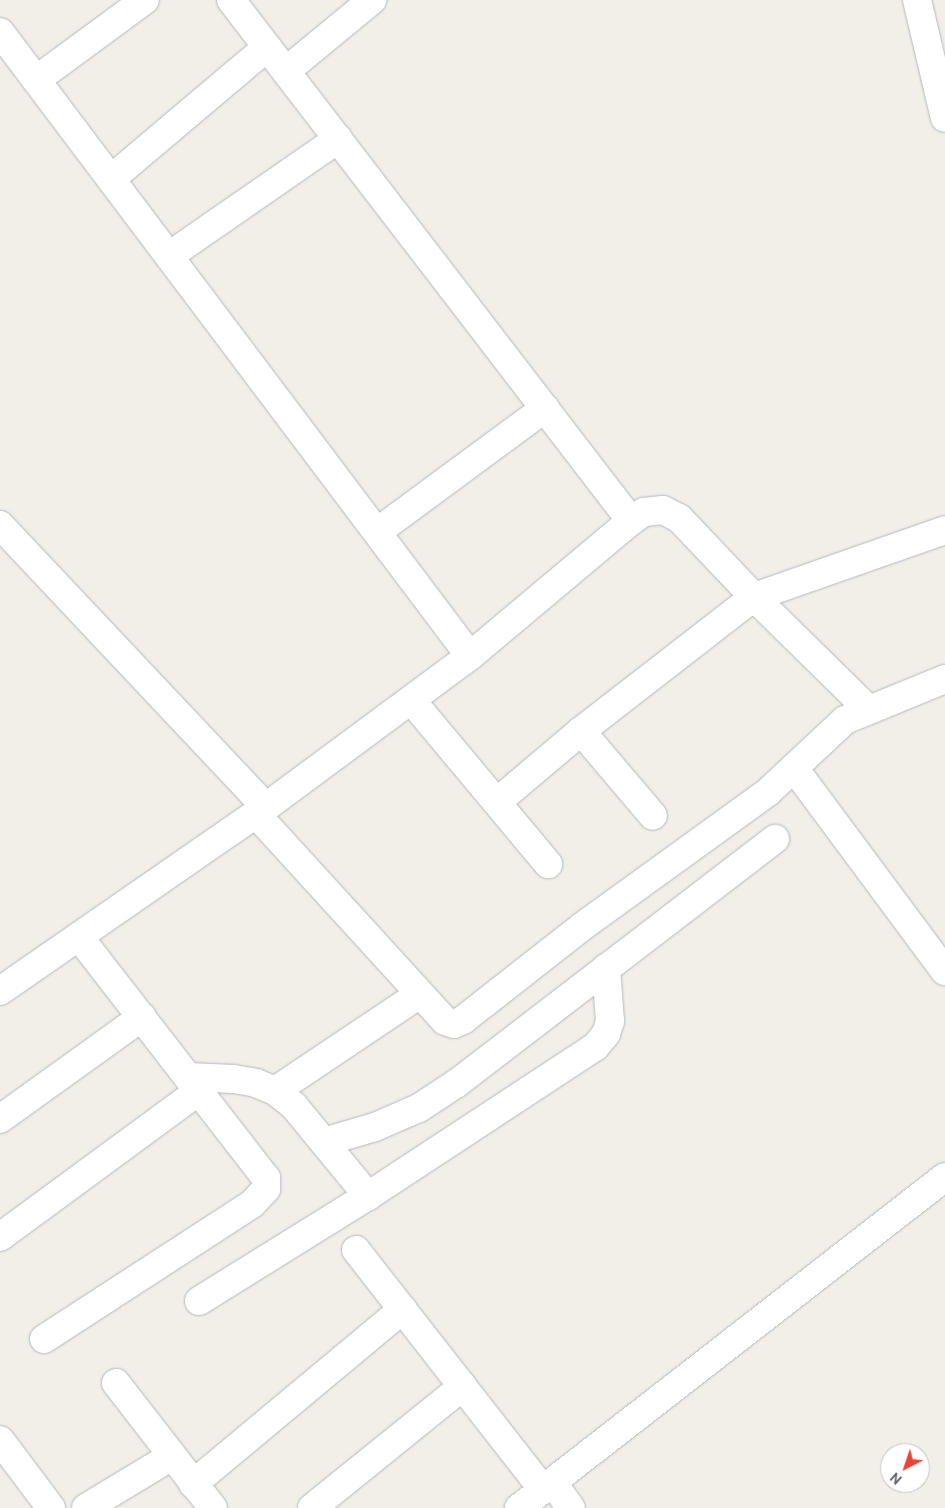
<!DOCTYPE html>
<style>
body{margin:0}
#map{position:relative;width:945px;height:1508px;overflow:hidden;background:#f1efe8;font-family:Cabin,sans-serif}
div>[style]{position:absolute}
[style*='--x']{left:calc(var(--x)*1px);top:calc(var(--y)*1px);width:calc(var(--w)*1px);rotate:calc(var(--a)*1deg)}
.roads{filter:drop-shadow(0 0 1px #b5b8bc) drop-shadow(0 0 1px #b5b8bc)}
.minor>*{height:28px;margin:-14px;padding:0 14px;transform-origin:14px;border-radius:14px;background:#fff}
.secondary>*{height:28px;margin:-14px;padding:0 14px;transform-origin:14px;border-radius:14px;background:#fff}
span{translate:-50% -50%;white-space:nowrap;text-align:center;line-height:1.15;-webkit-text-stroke:5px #fff;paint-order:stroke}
.north{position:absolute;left:880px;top:1443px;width:50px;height:50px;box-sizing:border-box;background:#fff;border:1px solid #bfc1c3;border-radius:50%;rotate:221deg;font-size:14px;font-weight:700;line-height:20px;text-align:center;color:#5f6368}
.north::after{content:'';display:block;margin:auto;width:18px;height:22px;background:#ea4335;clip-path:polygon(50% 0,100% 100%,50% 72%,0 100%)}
</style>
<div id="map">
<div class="roads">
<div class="minor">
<div style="--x:231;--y:0;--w:657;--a:52.48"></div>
<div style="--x:0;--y:32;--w:781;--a:53.01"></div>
<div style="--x:286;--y:71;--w:112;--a:-39.5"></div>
<div style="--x:36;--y:80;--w:135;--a:-36.3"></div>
<div style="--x:111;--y:179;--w:204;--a:-40.2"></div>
<div style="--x:169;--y:256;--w:206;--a:-34.7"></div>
<div style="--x:0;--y:525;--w:388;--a:46.7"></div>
<div style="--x:377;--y:532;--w:209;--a:-36.4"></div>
<div style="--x:411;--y:700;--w:214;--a:50.1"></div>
<div style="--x:581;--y:731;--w:111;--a:49.7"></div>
<div style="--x:794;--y:768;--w:253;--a:53.4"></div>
<div style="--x:497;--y:802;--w:110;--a:-40.2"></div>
<div style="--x:581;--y:731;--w:219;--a:-37.8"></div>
<div style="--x:754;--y:597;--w:202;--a:-19.3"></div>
<div style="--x:256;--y:814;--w:280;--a:47.6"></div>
<div style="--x:445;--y:1021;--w:9;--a:18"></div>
<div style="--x:454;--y:1024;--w:10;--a:-24"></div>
<div style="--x:463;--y:1020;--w:152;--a:-38.1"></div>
<div style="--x:583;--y:926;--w:228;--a:-35.9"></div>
<div style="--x:768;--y:792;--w:105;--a:-43.1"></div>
<div style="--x:845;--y:720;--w:108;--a:-22.3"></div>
<div style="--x:0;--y:991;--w:323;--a:-34.7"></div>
<div style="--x:266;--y:807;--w:254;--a:-36.5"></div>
<div style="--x:470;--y:656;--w:210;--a:-40"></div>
<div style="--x:631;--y:521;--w:16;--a:-35"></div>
<div style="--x:644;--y:512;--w:19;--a:-6"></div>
<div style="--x:663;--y:510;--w:18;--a:27"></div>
<div style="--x:679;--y:518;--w:109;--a:46.5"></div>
<div style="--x:754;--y:597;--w:161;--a:44.5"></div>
<div style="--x:188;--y:1077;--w:46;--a:2.5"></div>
<div style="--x:234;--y:1079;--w:22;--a:10"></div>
<div style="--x:256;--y:1083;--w:21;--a:23"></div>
<div style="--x:275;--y:1091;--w:24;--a:38"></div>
<div style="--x:294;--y:1106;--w:117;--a:50.6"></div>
<div style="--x:275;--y:1091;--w:174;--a:-33.8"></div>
<div style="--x:0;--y:1119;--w:175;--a:-35.7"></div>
<div style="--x:324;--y:1142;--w:53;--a:-16.4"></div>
<div style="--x:375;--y:1127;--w:48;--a:-23.4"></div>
<div style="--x:419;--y:1108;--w:45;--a:-33.3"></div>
<div style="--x:457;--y:1083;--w:401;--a:-37.5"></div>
<div style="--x:0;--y:1237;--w:247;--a:-36.3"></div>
<div style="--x:356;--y:1250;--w:303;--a:52"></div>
<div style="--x:199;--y:1301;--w:199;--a:-31.9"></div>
<div style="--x:368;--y:1196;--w:272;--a:-33.3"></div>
<div style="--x:595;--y:1047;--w:17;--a:-50"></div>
<div style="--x:606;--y:1034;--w:14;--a:-73"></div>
<div style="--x:610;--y:1021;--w:53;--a:-94.3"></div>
<div style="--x:44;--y:1339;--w:248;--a:-33"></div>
<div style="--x:252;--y:1204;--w:21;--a:-47"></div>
<div style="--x:266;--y:1189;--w:11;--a:-90"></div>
<div style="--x:266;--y:1178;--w:305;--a:-127.8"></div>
<div style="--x:116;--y:1383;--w:158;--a:52.2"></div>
<div style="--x:0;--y:1440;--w:85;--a:53.1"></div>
<div style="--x:552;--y:1482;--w:32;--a:54"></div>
<div style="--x:193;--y:1484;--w:273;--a:-39.8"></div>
<div style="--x:86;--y:1508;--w:100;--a:-31.2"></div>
<div style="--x:312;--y:1508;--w:194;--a:-38.9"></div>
<div style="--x:519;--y:1508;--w:539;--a:-37.85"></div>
</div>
<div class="secondary">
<div style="--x:917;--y:0;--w:121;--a:76.7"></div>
</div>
</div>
<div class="north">N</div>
</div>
